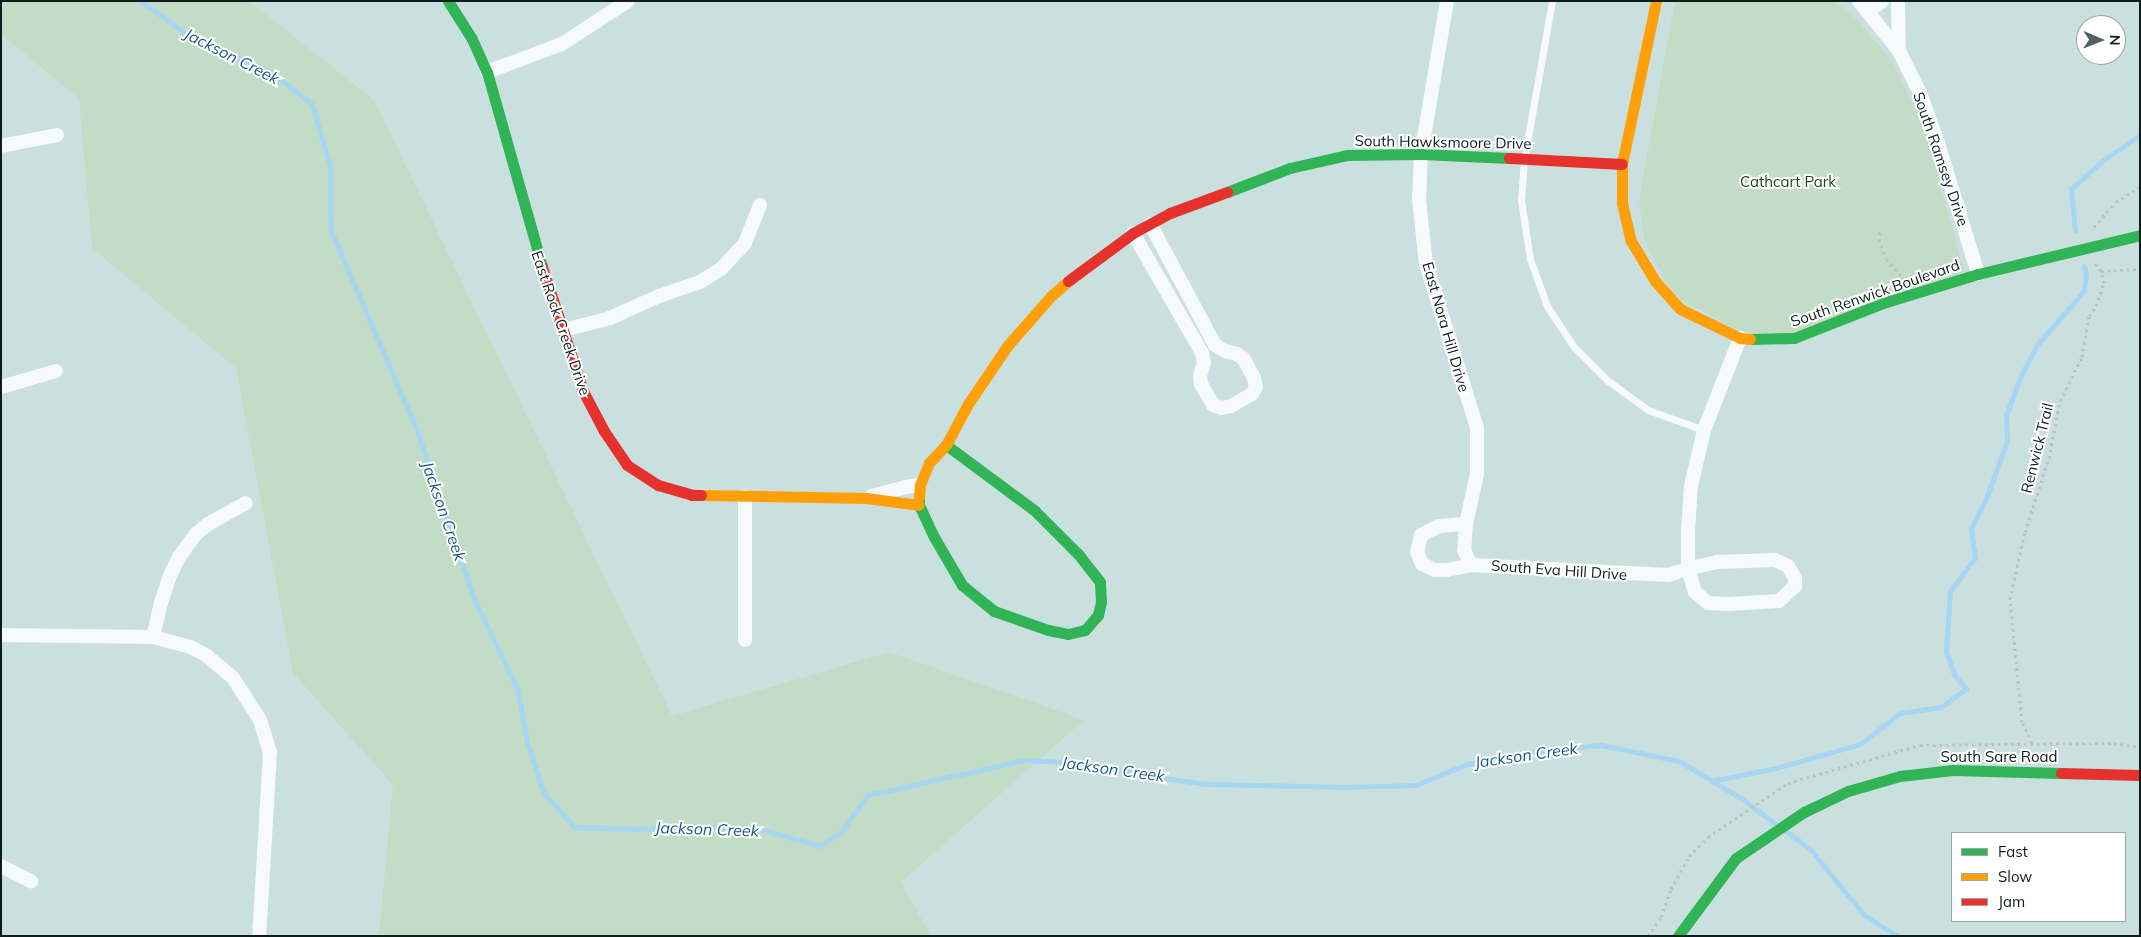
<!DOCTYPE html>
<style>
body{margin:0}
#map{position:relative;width:2141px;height:937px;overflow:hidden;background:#cae0de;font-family:Mulish,sans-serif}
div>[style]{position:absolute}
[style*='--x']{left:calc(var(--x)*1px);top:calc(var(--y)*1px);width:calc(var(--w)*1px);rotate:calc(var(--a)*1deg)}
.green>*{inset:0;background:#c3dcc5}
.stream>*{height:5px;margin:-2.5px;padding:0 2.5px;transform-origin:2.5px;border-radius:2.5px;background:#a7d6f2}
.path>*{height:3px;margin-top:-1.5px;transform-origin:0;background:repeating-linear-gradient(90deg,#bbc2c2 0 2.5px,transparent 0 6.5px)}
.lane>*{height:7px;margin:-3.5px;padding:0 3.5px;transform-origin:3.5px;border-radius:3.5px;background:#f7fafa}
.street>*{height:14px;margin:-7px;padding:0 7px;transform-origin:7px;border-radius:7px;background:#f7fafa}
.fast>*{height:11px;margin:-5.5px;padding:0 5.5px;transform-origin:5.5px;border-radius:5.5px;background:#30b455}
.slow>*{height:11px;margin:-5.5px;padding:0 5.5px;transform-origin:5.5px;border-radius:5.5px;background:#ff9f0a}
.jam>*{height:11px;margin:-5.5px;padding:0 5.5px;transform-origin:5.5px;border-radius:5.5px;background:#e5322d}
span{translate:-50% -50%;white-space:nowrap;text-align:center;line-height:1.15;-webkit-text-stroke:4px #fff;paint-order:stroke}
.street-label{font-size:15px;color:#0d1d1c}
.park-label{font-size:15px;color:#294912}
.water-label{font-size:16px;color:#17577f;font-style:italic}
.frame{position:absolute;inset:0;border:2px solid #0d1d1c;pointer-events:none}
.legend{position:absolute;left:1951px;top:832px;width:175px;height:90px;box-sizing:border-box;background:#fff;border:1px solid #9ea5a4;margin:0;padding:6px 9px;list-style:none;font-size:15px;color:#0d1d1c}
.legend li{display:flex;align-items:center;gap:10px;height:25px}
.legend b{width:25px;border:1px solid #9ea5a4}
.north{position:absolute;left:2076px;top:15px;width:50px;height:50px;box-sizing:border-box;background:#fff;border:1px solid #9ea5a4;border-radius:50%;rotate:91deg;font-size:14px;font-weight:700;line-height:20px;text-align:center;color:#0d1d1c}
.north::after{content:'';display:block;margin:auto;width:18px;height:22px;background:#4f6160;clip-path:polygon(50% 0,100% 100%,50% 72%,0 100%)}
</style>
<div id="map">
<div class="green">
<div style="clip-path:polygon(1px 1px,249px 1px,374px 100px,672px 716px,889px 652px,1084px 720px,901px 882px,931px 936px,379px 936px,393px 785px,293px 673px,236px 368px,92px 248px,79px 99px,1px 34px)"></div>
<div style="clip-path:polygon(1675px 1px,1835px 1px,1858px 21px,1894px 64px,1927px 134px,1964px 272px,1792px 335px,1742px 332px,1681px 300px,1666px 282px,1644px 239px,1639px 200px)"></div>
</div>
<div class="stream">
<div style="--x:141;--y:1;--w:63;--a:36"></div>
<div style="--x:192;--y:38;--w:86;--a:23.3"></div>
<div style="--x:271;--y:72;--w:52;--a:38"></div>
<div style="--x:312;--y:104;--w:65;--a:73.8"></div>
<div style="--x:330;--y:166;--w:65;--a:89.1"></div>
<div style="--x:331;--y:231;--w:215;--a:66.7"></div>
<div style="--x:416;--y:428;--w:181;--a:71.3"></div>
<div style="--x:474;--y:599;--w:99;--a:64.2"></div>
<div style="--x:517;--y:688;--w:55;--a:79.5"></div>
<div style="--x:527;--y:742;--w:52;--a:72.3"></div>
<div style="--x:543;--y:792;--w:47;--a:48.5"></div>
<div style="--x:574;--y:827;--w:63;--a:1.8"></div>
<div style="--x:637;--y:829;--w:62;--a:-2.8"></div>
<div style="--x:699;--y:826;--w:60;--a:2.9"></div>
<div style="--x:759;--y:829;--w:63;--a:15.6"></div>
<div style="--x:820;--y:846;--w:25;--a:-34"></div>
<div style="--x:841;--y:832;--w:46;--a:-53.9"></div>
<div style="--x:868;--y:795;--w:161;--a:-12.6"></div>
<div style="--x:1025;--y:760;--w:62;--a:2.8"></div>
<div style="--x:1087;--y:763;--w:70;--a:11.5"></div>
<div style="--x:1156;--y:777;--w:51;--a:7.8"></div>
<div style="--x:1207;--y:784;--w:138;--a:1.2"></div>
<div style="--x:1345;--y:787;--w:71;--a:-1.6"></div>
<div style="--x:1416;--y:785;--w:55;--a:-22.4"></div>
<div style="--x:1467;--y:764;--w:63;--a:-11"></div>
<div style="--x:1529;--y:752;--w:72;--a:-5.6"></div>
<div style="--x:1601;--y:745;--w:80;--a:11.6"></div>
<div style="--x:1679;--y:761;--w:74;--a:31.1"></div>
<div style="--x:1742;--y:799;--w:44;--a:36.6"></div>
<div style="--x:2075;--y:230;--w:41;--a:-95.6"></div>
<div style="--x:2071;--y:189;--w:42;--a:-42.1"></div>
<div style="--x:2102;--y:161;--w:46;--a:-34.4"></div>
<div style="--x:1712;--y:781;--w:65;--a:-11.5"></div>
<div style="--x:1776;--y:768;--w:87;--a:-15.9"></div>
<div style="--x:1860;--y:744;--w:51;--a:-37.8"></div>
<div style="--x:1900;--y:713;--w:41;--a:-8.3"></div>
<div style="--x:1941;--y:707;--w:31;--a:-36"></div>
<div style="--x:1966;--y:689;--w:19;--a:-129"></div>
<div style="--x:1954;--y:674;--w:23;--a:-110"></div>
<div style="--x:1946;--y:652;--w:61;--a:-86.2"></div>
<div style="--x:1950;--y:591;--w:41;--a:-52.9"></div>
<div style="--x:1975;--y:558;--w:29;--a:-98"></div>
<div style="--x:1971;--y:529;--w:37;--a:-64"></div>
<div style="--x:1987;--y:496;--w:59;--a:-70"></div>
<div style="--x:2007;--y:441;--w:26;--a:-92"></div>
<div style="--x:2006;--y:415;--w:43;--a:-69.4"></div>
<div style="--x:2021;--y:375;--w:34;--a:-62"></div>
<div style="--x:2037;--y:345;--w:72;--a:-49"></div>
<div style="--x:2084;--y:291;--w:17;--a:-83"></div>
<div style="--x:2086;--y:274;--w:8;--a:-104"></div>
<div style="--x:1786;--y:831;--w:30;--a:37"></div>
<div style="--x:1810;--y:849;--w:85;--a:50.7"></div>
<div style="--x:1864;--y:915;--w:39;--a:32"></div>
</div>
<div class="path">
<div style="--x:2094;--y:227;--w:33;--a:-49"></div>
<div style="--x:2116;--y:202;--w:28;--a:-32"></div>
<div style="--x:1880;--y:232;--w:7;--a:98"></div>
<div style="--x:1879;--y:239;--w:21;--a:71"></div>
<div style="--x:1886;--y:259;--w:25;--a:48"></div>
<div style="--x:2101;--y:271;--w:39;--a:-3"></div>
<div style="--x:2032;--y:743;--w:23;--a:-115"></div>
<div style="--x:2022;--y:722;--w:124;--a:-95.6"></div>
<div style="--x:2010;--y:599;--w:69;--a:-77.4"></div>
<div style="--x:2025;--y:532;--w:78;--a:-72"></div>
<div style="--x:2049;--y:458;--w:58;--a:-79.1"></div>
<div style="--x:2060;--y:401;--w:49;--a:-63.4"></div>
<div style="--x:2082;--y:357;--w:42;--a:-80.3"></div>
<div style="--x:2089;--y:316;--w:12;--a:-55"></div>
<div style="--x:2096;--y:306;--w:24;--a:-71"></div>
<div style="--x:2104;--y:283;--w:12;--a:-104"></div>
<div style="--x:2101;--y:271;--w:11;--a:-124"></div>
<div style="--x:1648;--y:936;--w:23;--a:-56"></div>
<div style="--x:1661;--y:917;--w:30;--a:-70"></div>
<div style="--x:1671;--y:889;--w:38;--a:-61"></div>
<div style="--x:1689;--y:856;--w:27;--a:-45"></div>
<div style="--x:1708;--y:837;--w:97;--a:-34"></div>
<div style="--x:1788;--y:783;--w:137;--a:-16.1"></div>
<div style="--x:1920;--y:745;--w:194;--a:-0.6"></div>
<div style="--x:2114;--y:743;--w:26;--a:9"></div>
</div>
<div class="lane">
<div style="--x:1552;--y:1;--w:160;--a:100"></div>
<div style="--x:1524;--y:159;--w:41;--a:94.2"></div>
<div style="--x:1521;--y:200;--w:60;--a:81.3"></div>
<div style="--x:1530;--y:259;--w:50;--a:70.1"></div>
<div style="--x:1547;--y:306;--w:49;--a:56.6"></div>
<div style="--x:1574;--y:347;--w:47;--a:45"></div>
<div style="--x:1607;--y:380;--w:51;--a:36.2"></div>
<div style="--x:1648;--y:410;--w:59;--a:19.7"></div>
</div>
<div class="street">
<div style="--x:1447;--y:1;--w:155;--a:99.6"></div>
<div style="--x:1421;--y:154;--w:45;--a:92.5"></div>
<div style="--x:1419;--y:199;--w:65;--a:83.9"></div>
<div style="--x:1426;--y:264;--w:172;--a:72.7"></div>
<div style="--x:1477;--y:428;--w:46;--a:90"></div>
<div style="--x:1477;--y:474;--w:51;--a:102.4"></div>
<div style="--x:1466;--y:524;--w:27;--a:176"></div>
<div style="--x:1439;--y:526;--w:20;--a:153"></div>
<div style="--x:1421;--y:535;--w:17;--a:103"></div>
<div style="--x:1417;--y:552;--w:13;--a:67"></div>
<div style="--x:1422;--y:564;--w:14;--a:25"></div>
<div style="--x:1435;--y:570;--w:12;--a:0"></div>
<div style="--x:1447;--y:570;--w:25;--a:-12"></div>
<div style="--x:1859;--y:1;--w:64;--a:51.3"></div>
<div style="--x:1899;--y:51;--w:49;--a:63.4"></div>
<div style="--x:1921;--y:95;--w:51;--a:70.5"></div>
<div style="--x:1938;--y:143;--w:137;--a:73"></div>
<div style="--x:1898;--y:1;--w:50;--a:88.9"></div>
<div style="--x:1868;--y:12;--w:18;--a:-38"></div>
<div style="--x:487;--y:72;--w:80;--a:-20.5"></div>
<div style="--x:562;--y:44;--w:79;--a:-33.1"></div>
<div style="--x:1;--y:146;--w:57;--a:-11.1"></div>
<div style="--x:1133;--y:233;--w:138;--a:60.1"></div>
<div style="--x:1202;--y:353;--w:10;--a:79"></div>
<div style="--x:1204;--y:363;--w:13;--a:108"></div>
<div style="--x:1200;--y:375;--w:9;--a:84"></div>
<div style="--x:1201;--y:384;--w:24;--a:60"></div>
<div style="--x:1213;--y:405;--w:9;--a:18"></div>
<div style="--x:1222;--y:408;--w:9;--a:-13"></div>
<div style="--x:1231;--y:406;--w:24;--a:-30"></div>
<div style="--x:1252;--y:394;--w:8;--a:-60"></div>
<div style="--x:1256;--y:387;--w:9;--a:-103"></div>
<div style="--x:1254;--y:378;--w:21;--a:-118"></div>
<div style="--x:1244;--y:359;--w:9;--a:-144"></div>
<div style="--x:1237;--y:354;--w:12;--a:-166"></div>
<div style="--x:1225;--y:351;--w:12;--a:-149"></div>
<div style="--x:1215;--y:345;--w:137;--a:-118.2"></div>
<div style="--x:564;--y:330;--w:48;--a:-14.6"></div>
<div style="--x:610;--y:318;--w:54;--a:-24.2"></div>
<div style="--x:659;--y:296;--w:43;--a:-18.9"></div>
<div style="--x:700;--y:282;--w:25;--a:-32"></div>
<div style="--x:721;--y:269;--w:35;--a:-47"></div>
<div style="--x:745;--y:243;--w:41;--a:-68.5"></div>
<div style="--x:1;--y:387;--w:57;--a:-16.2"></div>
<div style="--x:872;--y:496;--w:34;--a:-15"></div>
<div style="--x:905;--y:487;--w:15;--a:-8"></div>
<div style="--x:745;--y:497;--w:143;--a:90"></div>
<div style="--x:1466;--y:524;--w:26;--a:94"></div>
<div style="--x:1464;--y:550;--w:17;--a:65"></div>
<div style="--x:1471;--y:565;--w:197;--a:2.9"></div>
<div style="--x:1668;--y:575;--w:21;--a:-17"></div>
<div style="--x:1688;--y:569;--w:12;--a:-14"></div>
<div style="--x:1700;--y:566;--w:17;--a:-13"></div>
<div style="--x:1717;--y:562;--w:58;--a:-2"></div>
<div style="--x:1775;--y:560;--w:14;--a:25"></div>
<div style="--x:1788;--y:566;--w:14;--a:60"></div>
<div style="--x:1795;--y:578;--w:8;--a:90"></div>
<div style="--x:1795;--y:586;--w:22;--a:137"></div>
<div style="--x:1779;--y:601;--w:51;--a:176.6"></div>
<div style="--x:1728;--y:604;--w:20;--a:-177"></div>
<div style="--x:1708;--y:603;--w:17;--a:-140"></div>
<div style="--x:1695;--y:592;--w:24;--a:-107"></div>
<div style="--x:1688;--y:569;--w:38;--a:-90"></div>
<div style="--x:1688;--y:531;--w:45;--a:-86.2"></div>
<div style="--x:1691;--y:486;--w:57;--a:-76.9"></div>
<div style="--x:1704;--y:430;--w:99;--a:-68.6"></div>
<div style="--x:1;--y:635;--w:152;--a:0.8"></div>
<div style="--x:153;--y:637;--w:39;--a:15"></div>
<div style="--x:191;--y:647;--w:18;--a:29"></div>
<div style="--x:207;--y:656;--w:34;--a:40"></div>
<div style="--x:233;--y:678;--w:50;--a:57.3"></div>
<div style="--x:260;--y:720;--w:34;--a:73"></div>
<div style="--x:270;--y:753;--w:183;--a:93.4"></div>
<div style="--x:153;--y:637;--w:35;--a:-77"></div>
<div style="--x:161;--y:603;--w:28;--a:-72"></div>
<div style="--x:170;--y:576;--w:21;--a:-65"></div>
<div style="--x:179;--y:557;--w:29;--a:-54"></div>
<div style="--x:196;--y:534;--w:16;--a:-40"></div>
<div style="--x:208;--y:524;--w:43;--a:-28.9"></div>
<div style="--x:1;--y:866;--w:34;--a:27"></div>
</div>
<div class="fast">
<div style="--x:448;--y:1;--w:45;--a:57.7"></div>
<div style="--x:472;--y:39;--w:36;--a:66"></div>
<div style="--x:487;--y:72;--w:203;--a:74.2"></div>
<div style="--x:1227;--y:192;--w:67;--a:-20.9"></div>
<div style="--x:1290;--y:168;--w:58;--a:-12.8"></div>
<div style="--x:1347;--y:155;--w:74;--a:-0.8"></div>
<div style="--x:1421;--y:154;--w:88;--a:2.6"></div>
<div style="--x:1750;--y:339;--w:44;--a:-1.3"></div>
<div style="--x:1794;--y:338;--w:96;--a:-21.5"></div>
<div style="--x:1883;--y:303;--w:99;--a:-17"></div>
<div style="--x:1978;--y:274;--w:167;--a:-13.5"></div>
<div style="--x:919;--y:497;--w:8;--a:90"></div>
<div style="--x:919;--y:505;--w:35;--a:65"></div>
<div style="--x:934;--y:537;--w:56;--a:59.7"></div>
<div style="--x:962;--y:585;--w:41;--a:39.1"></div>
<div style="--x:994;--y:611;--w:57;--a:19.4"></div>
<div style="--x:1048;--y:630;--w:20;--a:11"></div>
<div style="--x:1068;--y:634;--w:17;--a:-13"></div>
<div style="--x:1085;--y:630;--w:20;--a:-49"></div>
<div style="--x:1098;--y:615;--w:13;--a:-77"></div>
<div style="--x:1101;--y:602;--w:20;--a:-93"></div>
<div style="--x:1100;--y:582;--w:36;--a:-128"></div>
<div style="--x:1078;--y:554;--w:62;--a:-135"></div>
<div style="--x:1034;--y:510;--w:109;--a:-143.5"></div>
<div style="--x:1678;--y:936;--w:97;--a:-53.4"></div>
<div style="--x:1736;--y:858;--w:82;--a:-34.1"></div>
<div style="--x:1804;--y:812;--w:49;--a:-25.5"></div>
<div style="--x:1848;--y:791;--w:54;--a:-16.1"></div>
<div style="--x:1900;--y:776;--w:53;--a:-6.5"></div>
<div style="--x:1953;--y:770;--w:108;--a:1.6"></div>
</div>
<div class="slow">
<div style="--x:1656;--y:1;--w:167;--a:101.8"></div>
<div style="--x:1622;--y:164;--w:39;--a:90"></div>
<div style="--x:1622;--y:203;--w:39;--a:77"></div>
<div style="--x:1631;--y:241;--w:47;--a:59"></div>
<div style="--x:1655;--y:281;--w:38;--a:48"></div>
<div style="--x:1680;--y:309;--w:67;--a:25.8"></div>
<div style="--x:1740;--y:338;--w:10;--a:6"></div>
<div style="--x:701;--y:495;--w:165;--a:1"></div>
<div style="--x:866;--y:498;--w:53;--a:7.5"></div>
<div style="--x:919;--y:497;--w:12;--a:-85"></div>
<div style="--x:920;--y:485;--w:24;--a:-68"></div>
<div style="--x:929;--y:463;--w:25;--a:-47"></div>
<div style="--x:946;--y:445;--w:47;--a:-61.8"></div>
<div style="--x:968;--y:404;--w:71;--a:-55.9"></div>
<div style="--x:1008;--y:345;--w:65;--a:-48.7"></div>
<div style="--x:1051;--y:296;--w:23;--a:-41"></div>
</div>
<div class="jam">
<div style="--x:1509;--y:158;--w:113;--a:3"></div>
<div style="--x:542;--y:267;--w:131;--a:71.7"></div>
<div style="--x:583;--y:391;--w:45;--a:62.3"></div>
<div style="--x:604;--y:431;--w:41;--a:55.9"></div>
<div style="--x:627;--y:465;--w:37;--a:33"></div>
<div style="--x:658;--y:485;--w:35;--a:16"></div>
<div style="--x:692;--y:495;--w:9;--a:0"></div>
<div style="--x:1068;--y:281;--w:81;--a:-36.4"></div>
<div style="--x:1133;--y:233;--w:42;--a:-28.4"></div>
<div style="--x:1170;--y:213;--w:61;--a:-20.2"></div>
<div style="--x:2061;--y:773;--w:79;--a:1.5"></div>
</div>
<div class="street-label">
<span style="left:1443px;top:142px;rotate:1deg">South Hawksmoore Drive</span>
<span style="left:1941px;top:159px;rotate:71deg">South Ramsey Drive</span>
<span style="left:1875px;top:293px;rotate:-19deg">South Renwick Boulevard</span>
<span style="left:561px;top:323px;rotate:71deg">East Rock Creek Drive</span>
<span style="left:1446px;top:327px;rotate:74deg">East Nora Hill Drive</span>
<span style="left:2037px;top:448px;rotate:-76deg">Renwick Trail</span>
<span style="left:1559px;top:570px;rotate:4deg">South Eva Hill Drive</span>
<span style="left:1999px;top:757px">South Sare Road</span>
</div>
<div class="park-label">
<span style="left:1788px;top:182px">Cathcart Park</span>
</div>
<div class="water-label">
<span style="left:232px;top:56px;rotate:27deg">Jackson Creek</span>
<span style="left:444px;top:511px;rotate:71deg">Jackson Creek</span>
<span style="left:1526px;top:755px;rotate:-8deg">Jackson Creek</span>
<span style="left:1113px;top:769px;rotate:8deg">Jackson Creek</span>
<span style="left:707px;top:829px;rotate:2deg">Jackson Creek</span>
</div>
<div class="frame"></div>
<ul class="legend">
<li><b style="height:6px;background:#30b455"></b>Fast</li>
<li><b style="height:6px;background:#ff9f0a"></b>Slow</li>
<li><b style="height:6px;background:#e5322d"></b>Jam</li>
</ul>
<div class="north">N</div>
</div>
